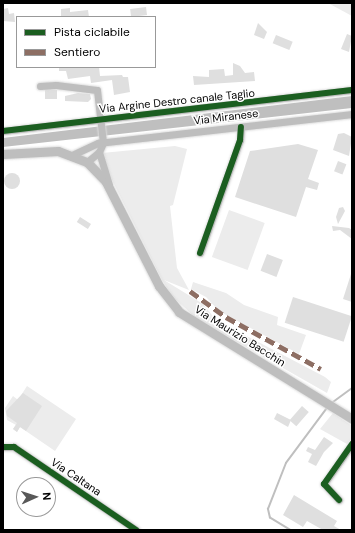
<!DOCTYPE html>
<style>
body{margin:0}
#map{position:relative;width:355px;height:533px;overflow:hidden;background:#fff;font-family:"DM Sans",sans-serif}
div>[style]{position:absolute}
[style*='--x']{left:calc(var(--x)*1px);top:calc(var(--y)*1px);width:calc(var(--w)*1px);rotate:calc(var(--a)*1deg)}
.green>*{inset:0;background:#ececec;transform-origin:0 0}
.water>*{inset:0;background:#bfbfbf}
.stream>*{height:1.5px;margin:-0.75px;padding:0 0.75px;transform-origin:0.75px;border-radius:0.75px;background:#bfbfbf}
.building>*{inset:0;background:#dfdfdf;transform-origin:0 0}
.round{border-radius:50%}
.roads{filter:drop-shadow(0 0 1px #dbdbdb) drop-shadow(0 0 1px #dbdbdb)}
.minor>*{height:7px;margin:-3.5px;padding:0 3.5px;transform-origin:3.5px;border-radius:3.5px;background:#bebebe}
.major>*{height:9px;margin:-4.5px;padding:0 4.5px;transform-origin:4.5px;border-radius:4.5px;background:#bebebe}
.quiet>*{height:5px;margin-top:-2.5px;transform-origin:0;background:repeating-linear-gradient(90deg,#8d6e63 0 10px,transparent 0 15px)}
.cycleway>*{height:6px;margin:-3px;padding:0 3px;transform-origin:3px;border-radius:3px;background:#1b5e20}
span{translate:-50% -50%;white-space:nowrap;text-align:center;line-height:1.15;-webkit-text-stroke:3px #fff;paint-order:stroke}
.street-label{font-size:11px;color:#000}
.frame{position:absolute;inset:0;border:4px solid #000;pointer-events:none}
.legend{position:absolute;left:16px;top:16px;width:140px;height:52px;box-sizing:border-box;background:#fff;border:1px solid #999;margin:0;padding:5px 7px;list-style:none;font-size:12px;color:#000}
.legend li{display:flex;align-items:center;gap:8px;height:20px}
.legend b{width:20px;border:1px solid #999}
.north{position:absolute;left:16px;top:477px;width:40px;height:40px;box-sizing:border-box;background:#fff;border:1px solid #999;border-radius:50%;rotate:87deg;font-size:11px;font-weight:700;line-height:16px;text-align:center;color:#000}
.north::after{content:'';display:block;margin:auto;width:14px;height:18px;background:#595959;clip-path:polygon(50% 0,100% 100%,50% 72%,0 100%)}
</style>
<div id="map">
<div class="green">
<div style="clip-path:polygon(328px 3px,352px 3px,352px 16px)"></div>
<div style="clip-path:polygon(175px 146px,187px 149px,173px 205px,170px 206px,177px 268px,189px 290px,164px 280px,203px 304px,216px 320px,325px 377px,331px 382px,327px 393px,197px 319px,172px 296px,161px 278px,104px 164px,102px 153px)"></div>
<div style="left:229px;top:210px;width:38px;height:50px;rotate:20deg"></div>
<div style="clip-path:polygon(193px 282px,226px 293px,244px 305px,278px 317px,277px 325px,306px 335px,299px 354px,219px 311px,206px 297px,191px 289px)"></div>
<div style="clip-path:polygon(27px 386px,76px 419px,55px 451px,20px 427px,17px 432px,13px 429px,16px 425px,7px 420px,5px 408px,13px 396px,18px 400px)"></div>
<div style="clip-path:polygon(333px 413px,352px 426px,352px 439px,347px 444px,320px 429px)"></div>
</div>
<div class="water">
<div style="clip-path:polygon(352px 96px,352px 108px,3px 147px,3px 138px)"></div>
</div>
<div class="stream">
<div style="--x:333;--y:402;--w:24;--a:-36"></div>
<div style="--x:290;--y:530;--w:23;--a:-149"></div>
<div style="--x:270;--y:518;--w:9;--a:-103"></div>
<div style="--x:268;--y:509;--w:49;--a:-68.6"></div>
<div style="--x:286;--y:463;--w:69;--a:-53.3"></div>
</div>
<div class="building">
<div style="left:146px;top:7px;width:8px;height:16px;rotate:83deg"></div>
<div style="clip-path:polygon(8px 8px,9px 14px,14px 13px,15px 22px,3px 21px,3px 9px)"></div>
<div style="clip-path:polygon(70px 8px,70px 12px,88px 10px,89px 17px,61px 17px,61px 9px)"></div>
<div style="clip-path:polygon(258px 23px,267px 32px,264px 39px,254px 35px)"></div>
<div style="clip-path:polygon(347px 34px,352px 36px,349px 52px,341px 49px)"></div>
<div style="left:276px;top:35px;width:18px;height:9px;rotate:22deg"></div>
<div style="clip-path:polygon(233px 63px,240px 66px,245px 73px,254px 72px,255px 81px,194px 85px,193px 76px,209px 77px,209px 70px,224px 69px,225px 76px,233px 75px)"></div>
<div style="clip-path:polygon(59px 67px,99px 67px,100px 76px,122px 75px,123px 77px,128px 77px,130px 92px,114px 95px,112px 80px,91px 83px,90px 76px,68px 79px,66px 71px,59px 71px)"></div>
<div style="left:57px;top:90px;width:9px;height:12px;rotate:90deg"></div>
<div style="clip-path:polygon(78px 93px,90px 94px,91px 99px,88px 102px,65px 101px,65px 96px)"></div>
<div style="clip-path:polygon(344px 133px,352px 137px,349px 156px,333px 150px,338px 134px)"></div>
<div style="clip-path:polygon(298px 144px,318px 150px,308px 179px,319px 183px,317px 190px,306px 187px,296px 217px,235px 197px,250px 151px)"></div>
<div style="left:338px;top:161px;width:9px;height:11px;rotate:21deg"></div>
<div class="round" style="left:4px;top:173px;width:16px;height:16px"></div>
<div style="clip-path:polygon(343px 207px,345px 211px,338px 224px,336px 217px,339px 208px)"></div>
<div style="left:80px;top:217px;width:13px;height:6px;rotate:32deg"></div>
<div style="clip-path:polygon(332px 226px,349px 228px,352px 230px,352px 239px,340px 230px,333px 231px)"></div>
<div style="left:267px;top:254px;width:17px;height:18px;rotate:21deg"></div>
<div style="clip-path:polygon(351px 274px,352px 274px,352px 302px,343px 299px)"></div>
<div style="left:293px;top:297px;width:62px;height:27px;rotate:18deg"></div>
<div style="clip-path:polygon(23px 393px,42px 406px,26px 431px,20px 427px,17px 432px,13px 429px,17px 423px,7px 416px,6px 411px)"></div>
<div style="left:302px;top:406px;width:9px;height:19px;rotate:41deg"></div>
<div style="clip-path:polygon(277px 413px,291px 420px,288px 427px,274px 419px)"></div>
<div style="clip-path:polygon(324px 437px,333px 443px,324px 452px,316px 466px,308px 462px,312px 454px,306px 451px,308px 447px,315px 450px)"></div>
<div style="clip-path:polygon(294px 495px,337px 521px,334px 526px,341px 530px,323px 530px,307px 521px,303px 527px,283px 515px)"></div>
</div>
<div class="roads">
<div class="minor">
<div style="--x:40;--y:86;--w:16;--a:-4"></div>
<div style="--x:56;--y:85;--w:41;--a:7"></div>
<div style="--x:97;--y:90;--w:53;--a:83.5"></div>
<div style="--x:103;--y:143;--w:10;--a:114"></div>
<div style="--x:99;--y:152;--w:16;--a:140"></div>
<div style="--x:3;--y:131;--w:351;--a:-6.7"></div>
<div style="--x:99;--y:152;--w:34;--a:73"></div>
<div style="--x:72;--y:155;--w:29;--a:-25"></div>
<div style="--x:98;--y:143;--w:256;--a:-6.5"></div>
<div style="--x:200;--y:253;--w:120;--a:-70.5"></div>
<div style="--x:240;--y:140;--w:13;--a:-86"></div>
<div style="--x:3;--y:447;--w:11;--a:0"></div>
<div style="--x:14;--y:447;--w:148;--a:34.2"></div>
<div style="--x:339;--y:500;--w:22;--a:-133"></div>
<div style="--x:324;--y:484;--w:49;--a:-55"></div>
</div>
<div class="major">
<div style="--x:3;--y:154;--w:55;--a:-3.1"></div>
<div style="--x:58;--y:151;--w:31;--a:21"></div>
<div style="--x:87;--y:162;--w:28;--a:46"></div>
<div style="--x:106;--y:182;--w:117;--a:63"></div>
<div style="--x:159;--y:286;--w:33;--a:52"></div>
<div style="--x:179;--y:312;--w:203;--a:31.7"></div>
</div>
</div>
<div class="quiet">
<div style="--x:190;--y:291;--w:44;--a:35.8"></div>
<div style="--x:226;--y:317;--w:108;--a:28.7"></div>
</div>
<div class="cycleway">
<div style="--x:3;--y:131;--w:351;--a:-6.7"></div>
<div style="--x:200;--y:253;--w:120;--a:-70.5"></div>
<div style="--x:240;--y:140;--w:13;--a:-86"></div>
<div style="--x:3;--y:447;--w:11;--a:0"></div>
<div style="--x:14;--y:447;--w:148;--a:34.2"></div>
<div style="--x:339;--y:500;--w:22;--a:-133"></div>
<div style="--x:324;--y:484;--w:49;--a:-55"></div>
</div>
<div class="street-label">
<span style="left:177px;top:101px;rotate:-6deg">Via Argine Destro canale Taglio</span>
<span style="left:226px;top:117px;rotate:-7deg">Via Miranese</span>
<span style="left:240px;top:336px;rotate:32deg">Via Maurizio Bacchin</span>
<span style="left:76px;top:477px;rotate:34deg">Via Caltana</span>
</div>
<div class="frame"></div>
<ul class="legend">
<li><b style="height:5px;background:#1b5e20"></b>Pista ciclabile</li>
<li><b style="height:5px;background:#8d6e63"></b>Sentiero</li>
</ul>
<div class="north">N</div>
</div>
